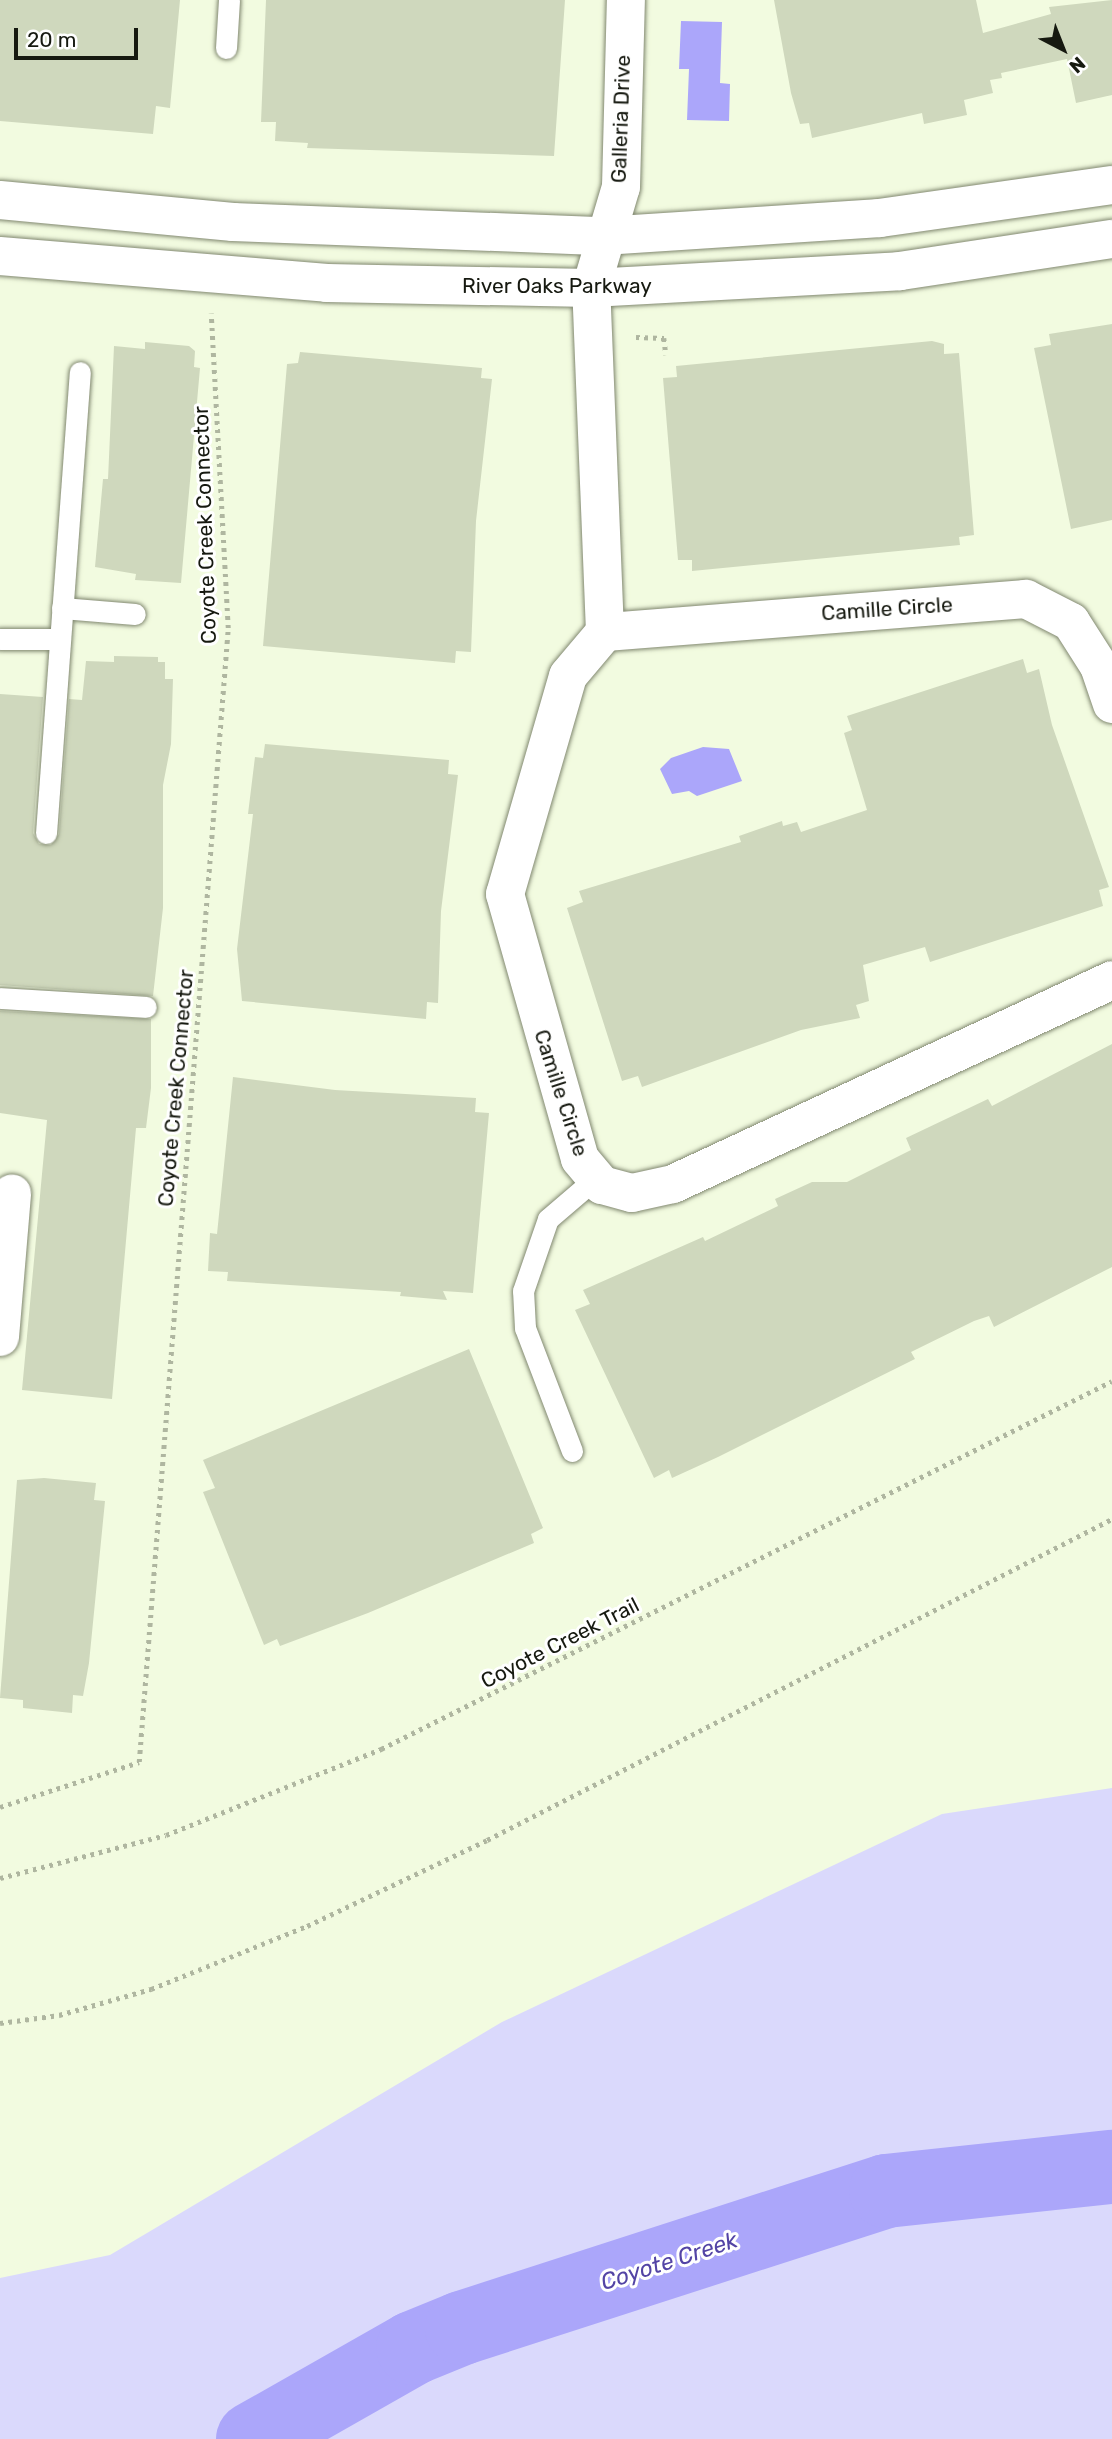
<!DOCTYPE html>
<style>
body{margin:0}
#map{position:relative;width:1112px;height:2439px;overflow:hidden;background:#f2fbe0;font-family:Rubik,sans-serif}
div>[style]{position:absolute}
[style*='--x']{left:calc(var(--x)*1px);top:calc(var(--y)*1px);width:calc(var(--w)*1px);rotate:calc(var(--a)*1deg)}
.green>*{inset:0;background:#dad9fc}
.water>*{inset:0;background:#aba6fa}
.river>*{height:74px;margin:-37px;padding:0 37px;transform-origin:37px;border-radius:37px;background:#aba6fa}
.building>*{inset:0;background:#cfd8bd}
.path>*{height:4.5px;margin-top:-2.25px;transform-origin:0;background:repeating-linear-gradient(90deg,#afb6a0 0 3.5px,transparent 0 8.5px)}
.roads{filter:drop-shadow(0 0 2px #818870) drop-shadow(0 0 2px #818870)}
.service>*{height:21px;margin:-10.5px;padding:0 10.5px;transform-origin:10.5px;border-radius:10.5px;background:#fff}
.minor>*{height:38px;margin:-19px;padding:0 19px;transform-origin:19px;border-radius:19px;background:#fff}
.tertiary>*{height:38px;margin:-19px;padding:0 19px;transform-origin:19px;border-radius:19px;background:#fff}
span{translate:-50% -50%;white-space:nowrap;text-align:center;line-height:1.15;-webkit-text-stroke:6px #fff;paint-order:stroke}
.street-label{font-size:21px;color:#161910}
.water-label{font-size:23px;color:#5344a5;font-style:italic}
.north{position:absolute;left:1028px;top:14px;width:70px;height:70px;-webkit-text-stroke:5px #fff;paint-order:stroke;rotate:138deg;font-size:19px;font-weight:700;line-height:28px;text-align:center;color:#161910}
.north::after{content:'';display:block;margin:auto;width:24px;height:32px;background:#161910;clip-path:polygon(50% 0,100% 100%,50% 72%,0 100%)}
.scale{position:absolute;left:14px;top:28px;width:124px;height:32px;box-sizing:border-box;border:4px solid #161910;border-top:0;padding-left:9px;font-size:21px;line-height:24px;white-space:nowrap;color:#161910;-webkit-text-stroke:5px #fff;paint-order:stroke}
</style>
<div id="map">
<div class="green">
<div style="clip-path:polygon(1112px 1788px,1112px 2439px,0 2439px,0 2278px,110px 2255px,502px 2022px,942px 1814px)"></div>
</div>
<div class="water">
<div style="clip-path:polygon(681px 21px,722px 22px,720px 83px,730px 84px,729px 121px,687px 120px,689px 69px,679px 69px)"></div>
<div style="clip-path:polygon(703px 747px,729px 749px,742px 781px,697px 796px,689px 791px,672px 794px,660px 769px,671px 758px)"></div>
</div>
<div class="river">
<div style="--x:253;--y:2439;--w:184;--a:-29.6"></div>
<div style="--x:413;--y:2348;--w:53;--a:-22.2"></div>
<div style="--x:462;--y:2328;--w:446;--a:-17.9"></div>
<div style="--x:886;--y:2191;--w:227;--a:-6.1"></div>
</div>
<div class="building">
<div style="clip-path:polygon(0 0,180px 0,170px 108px,156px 106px,153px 134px,0 121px)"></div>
<div style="clip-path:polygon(266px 0,565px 0,554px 156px,307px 148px,308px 143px,275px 141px,276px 122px,261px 122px)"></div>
<div style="clip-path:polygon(774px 0,976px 0,983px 33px,1051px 14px,1049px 7px,1112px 0,1112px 95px,1076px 103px,1067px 59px,1001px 73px,1002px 78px,990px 80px,993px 93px,964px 100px,967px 115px,924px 124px,922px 113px,812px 138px,809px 123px,800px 124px,791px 93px)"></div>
<div style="clip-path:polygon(1112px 324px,1112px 520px,1071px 529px,1034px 348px,1051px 345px,1049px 334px)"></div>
<div style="clip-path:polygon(932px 341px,944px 344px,944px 354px,959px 353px,974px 535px,959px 537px,960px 545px,692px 571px,692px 560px,678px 560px,663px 378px,677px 377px,676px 366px)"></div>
<div style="clip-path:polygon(145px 342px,189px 346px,195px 351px,194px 367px,200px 368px,181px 583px,135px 580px,136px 574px,95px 567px,103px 479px,108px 479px,114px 346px,145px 349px)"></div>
<div style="clip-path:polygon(300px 352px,482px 368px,481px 378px,492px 379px,476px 521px,471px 652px,456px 651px,455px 663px,263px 646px,287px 364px,298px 363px)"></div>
<div style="clip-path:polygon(114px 656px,158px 657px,158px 662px,165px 662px,165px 679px,173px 679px,171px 744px,163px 785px,163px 908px,153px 996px,0 985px,0 694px,43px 697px,33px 833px,39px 844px,51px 845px,59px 834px,69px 699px,82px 700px,86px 661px,114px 662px)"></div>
<div style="clip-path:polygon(1023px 659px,1027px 673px,1039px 669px,1052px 725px,1109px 887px,1099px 890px,1103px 906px,930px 962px,925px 947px,863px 965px,869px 1001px,856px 1005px,860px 1018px,801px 1030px,642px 1087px,638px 1076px,622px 1081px,567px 908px,583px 902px,579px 891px,741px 842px,739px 836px,782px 821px,783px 826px,797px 822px,801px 832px,867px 810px,844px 733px,852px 730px,847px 716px)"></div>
<div style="clip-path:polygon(265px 744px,449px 760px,448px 774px,458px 775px,441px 911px,438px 1003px,427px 1002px,426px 1019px,242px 1001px,237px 949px,253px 814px,248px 814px,255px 757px,263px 758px)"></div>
<div style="clip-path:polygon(0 1011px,151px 1019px,151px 1088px,146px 1128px,136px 1128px,112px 1399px,22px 1390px,47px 1120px,0 1113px)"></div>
<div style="clip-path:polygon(1112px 1044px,1112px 1267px,994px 1327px,989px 1316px,974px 1321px,911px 1352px,915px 1359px,718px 1457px,672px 1478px,669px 1470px,654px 1478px,575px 1310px,590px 1304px,583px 1290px,703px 1237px,705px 1241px,778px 1206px,775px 1199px,812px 1182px,847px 1182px,911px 1150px,906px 1138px,988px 1099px,992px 1106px)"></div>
<div style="clip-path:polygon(233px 1077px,335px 1090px,476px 1098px,475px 1112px,489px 1113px,473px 1293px,443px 1291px,447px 1300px,400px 1296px,401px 1292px,227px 1281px,228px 1272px,208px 1271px,210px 1233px,217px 1234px)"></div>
<div style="clip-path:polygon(469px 1349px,543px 1528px,531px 1534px,534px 1543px,368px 1613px,280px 1646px,277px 1639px,264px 1645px,203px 1492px,215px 1488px,203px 1460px)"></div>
<div style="clip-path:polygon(44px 1478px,96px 1483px,94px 1500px,105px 1501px,89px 1663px,83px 1696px,73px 1695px,72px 1713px,23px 1708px,23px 1700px,0 1698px,17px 1480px)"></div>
</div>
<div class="path">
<div style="--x:636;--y:337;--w:28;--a:2"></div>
<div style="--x:664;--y:338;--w:17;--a:83"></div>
<div style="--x:0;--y:1807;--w:146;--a:-17.9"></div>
<div style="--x:139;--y:1762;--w:1137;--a:-85.51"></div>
<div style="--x:228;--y:628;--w:315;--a:-93.1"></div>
<div style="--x:0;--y:1878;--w:171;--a:-14.5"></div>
<div style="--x:166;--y:1835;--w:232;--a:-21.8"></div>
<div style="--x:381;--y:1749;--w:818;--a:-26.72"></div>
<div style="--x:0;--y:2023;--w:60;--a:-7.7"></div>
<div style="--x:59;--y:2015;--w:96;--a:-15.8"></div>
<div style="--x:151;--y:1989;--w:168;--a:-22"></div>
<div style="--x:307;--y:1926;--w:199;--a:-25.5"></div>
<div style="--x:487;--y:1840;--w:703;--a:-27.19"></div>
</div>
<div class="roads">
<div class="service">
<div style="--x:226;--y:48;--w:48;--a:-86.4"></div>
<div style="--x:62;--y:608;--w:73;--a:4.7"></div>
<div style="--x:0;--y:639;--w:60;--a:0"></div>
<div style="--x:46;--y:833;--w:462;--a:-85.8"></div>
<div style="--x:0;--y:998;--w:146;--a:3.5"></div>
<div style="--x:572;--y:1451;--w:132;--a:-110.9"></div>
<div style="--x:525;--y:1328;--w:37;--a:-93"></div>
<div style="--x:523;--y:1291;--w:76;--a:-70.9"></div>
<div style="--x:548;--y:1219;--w:63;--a:-40.5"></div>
</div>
<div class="minor">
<div style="--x:605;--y:632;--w:344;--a:-92.3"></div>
<div style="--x:591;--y:288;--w:105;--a:-73.5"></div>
<div style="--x:621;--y:187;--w:187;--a:-88.5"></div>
<div style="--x:1112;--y:704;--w:40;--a:-108.9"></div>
<div style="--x:1099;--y:666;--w:52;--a:-122.5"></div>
<div style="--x:1071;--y:622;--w:51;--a:-152.9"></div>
<div style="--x:1026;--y:599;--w:422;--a:175.5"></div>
<div style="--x:605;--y:632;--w:57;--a:130.1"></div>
<div style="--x:568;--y:676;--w:227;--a:106.1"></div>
<div style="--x:505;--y:894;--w:275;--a:74.2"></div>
<div style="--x:580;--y:1159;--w:34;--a:50"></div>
<div style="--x:602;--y:1185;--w:31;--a:15"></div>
<div style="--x:632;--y:1193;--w:42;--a:-12.4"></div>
<div style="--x:673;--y:1184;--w:484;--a:-24.9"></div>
<div style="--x:0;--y:1337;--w:144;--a:-85.2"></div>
</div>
<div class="tertiary">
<div style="--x:0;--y:200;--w:234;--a:5.4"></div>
<div style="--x:233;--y:222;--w:370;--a:2.2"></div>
<div style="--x:603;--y:236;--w:278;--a:-3.7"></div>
<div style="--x:880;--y:218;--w:234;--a:-8.1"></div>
<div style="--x:0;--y:256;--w:328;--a:4.7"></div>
<div style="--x:327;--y:283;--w:264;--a:1.1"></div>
<div style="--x:591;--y:288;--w:309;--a:-3.1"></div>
<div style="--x:900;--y:271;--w:214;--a:-8.6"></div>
</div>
</div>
<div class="street-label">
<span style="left:621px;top:119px;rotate:-88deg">Galleria Drive</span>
<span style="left:557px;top:286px">River Oaks Parkway</span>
<span style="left:205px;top:525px;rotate:-92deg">Coyote Creek Connector</span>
<span style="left:887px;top:609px;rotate:-4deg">Camille Circle</span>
<span style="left:176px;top:1088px;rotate:-85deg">Coyote Creek Connector</span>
<span style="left:561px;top:1093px;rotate:72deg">Camille Circle</span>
<span style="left:560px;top:1643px;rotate:-27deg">Coyote Creek Trail</span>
</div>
<div class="water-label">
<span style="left:669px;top:2261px;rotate:-18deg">Coyote Creek</span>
</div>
<div class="north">N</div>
<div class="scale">20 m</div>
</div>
